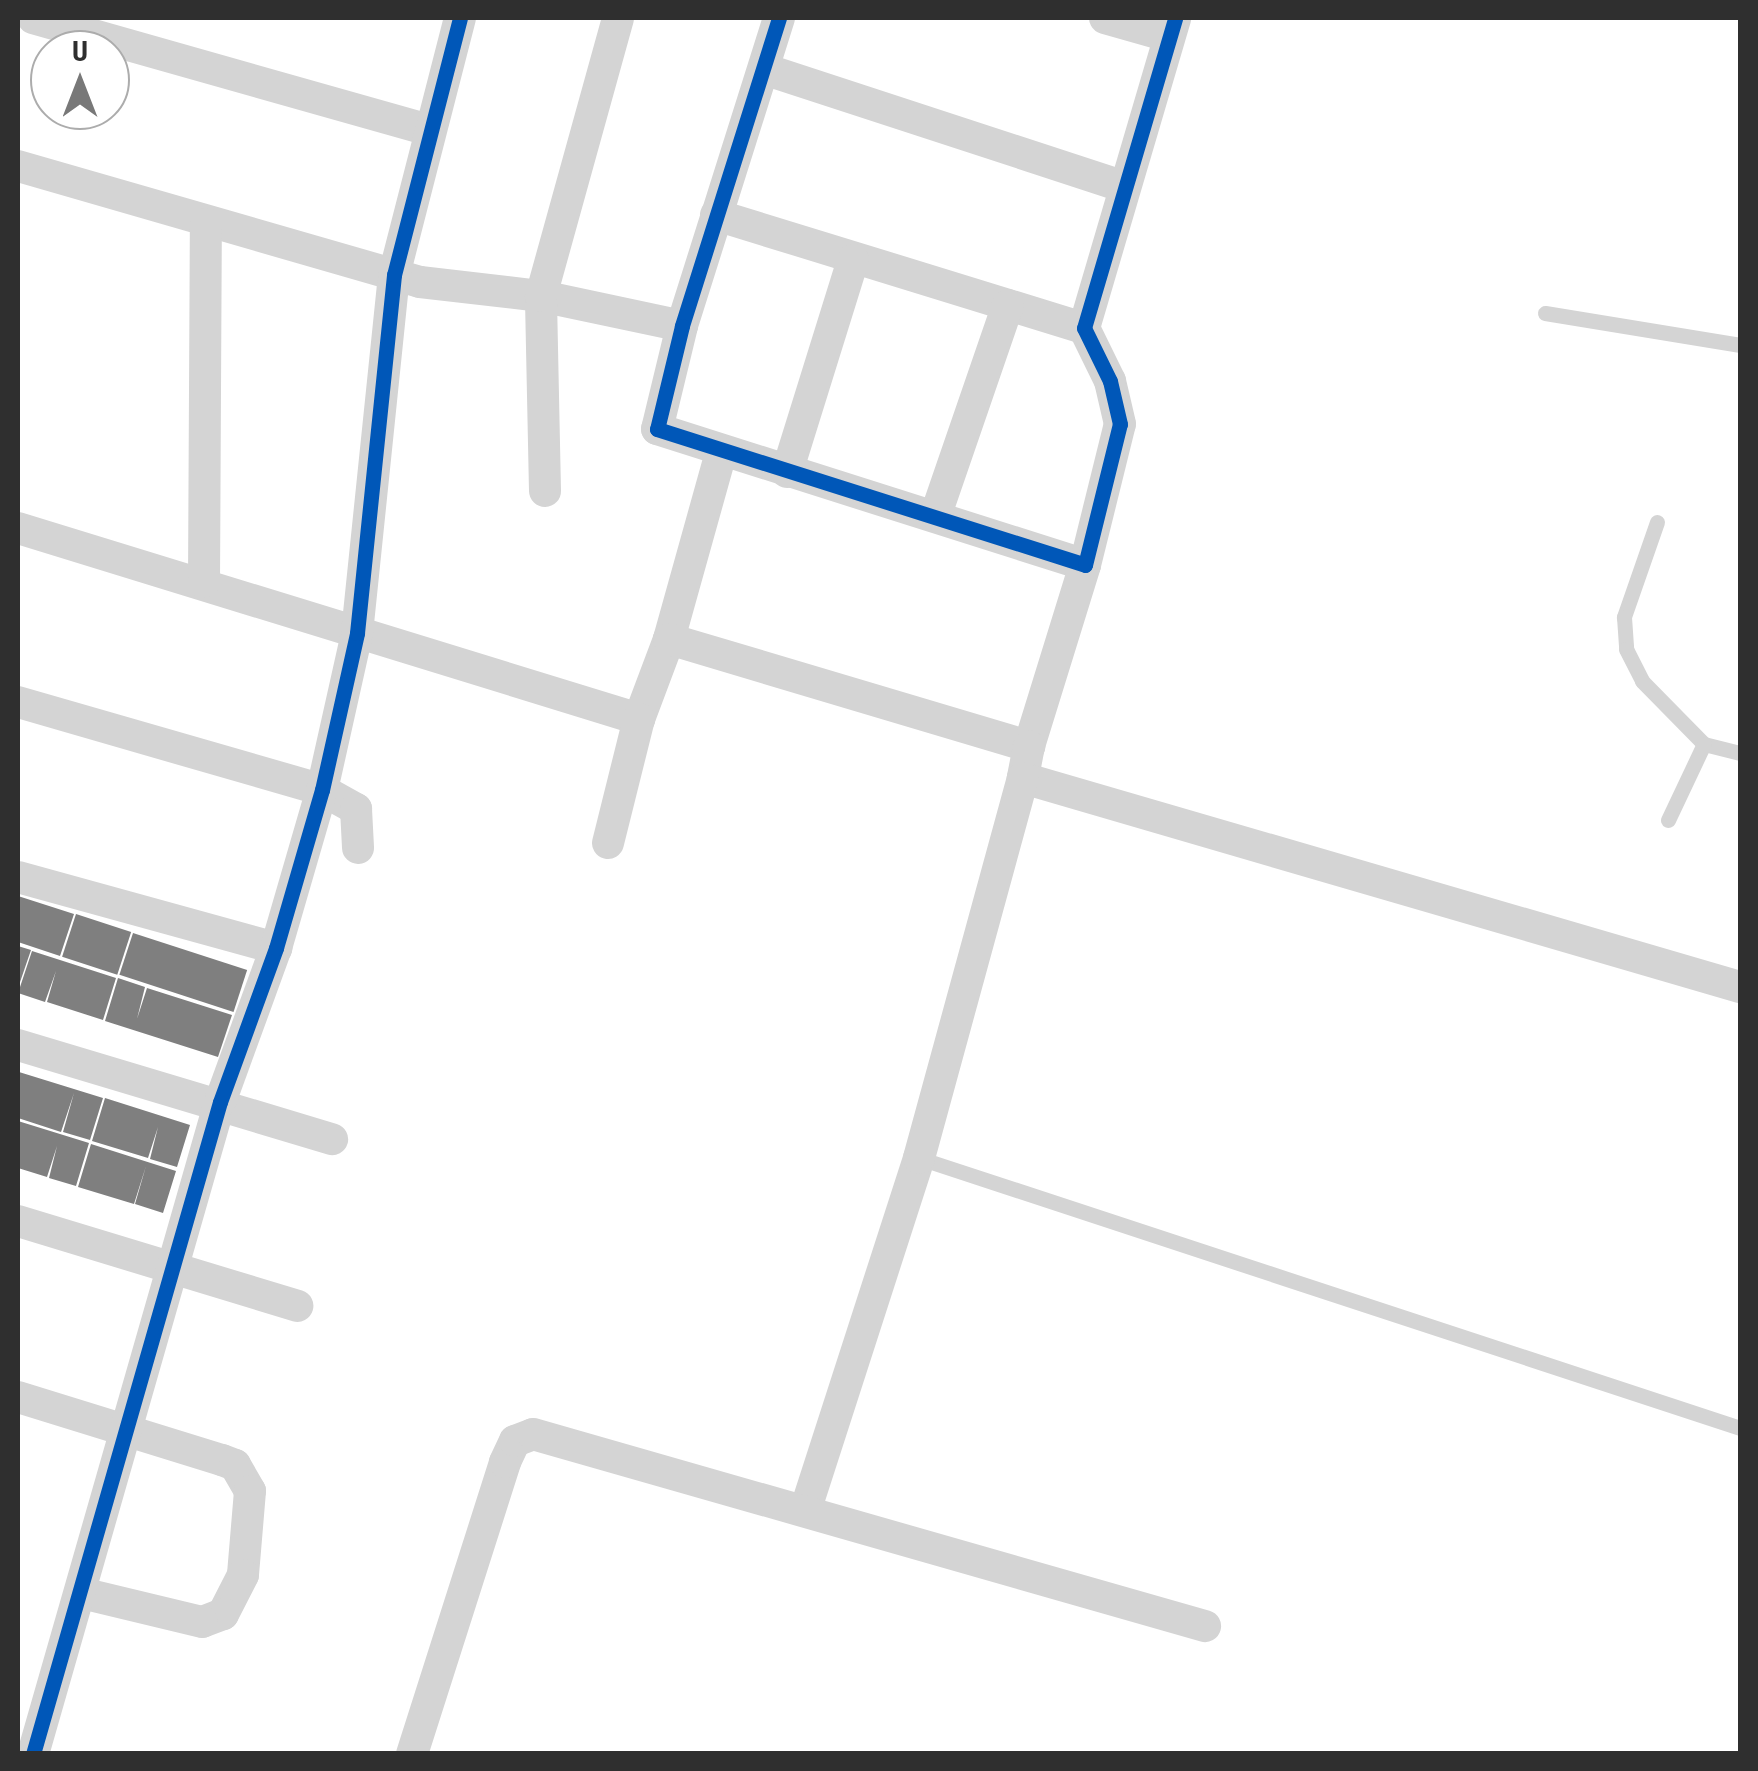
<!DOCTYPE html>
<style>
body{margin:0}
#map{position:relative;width:1758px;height:1771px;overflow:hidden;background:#fff;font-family:"Roboto Condensed",sans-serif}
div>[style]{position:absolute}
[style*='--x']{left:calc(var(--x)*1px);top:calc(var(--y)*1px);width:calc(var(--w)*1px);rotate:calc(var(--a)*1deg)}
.building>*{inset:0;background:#7f7f7f;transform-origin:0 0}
.service>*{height:15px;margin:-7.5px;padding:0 7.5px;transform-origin:7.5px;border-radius:7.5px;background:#d4d4d4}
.minor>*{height:32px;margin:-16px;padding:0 16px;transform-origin:16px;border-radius:16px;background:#d4d4d4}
.cycleway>*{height:15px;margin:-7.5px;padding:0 7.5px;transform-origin:7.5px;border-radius:7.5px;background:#0057b8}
span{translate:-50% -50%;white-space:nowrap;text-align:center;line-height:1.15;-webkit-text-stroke:10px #fff;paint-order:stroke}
.frame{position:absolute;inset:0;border:20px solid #2f2f2f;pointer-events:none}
.north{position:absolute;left:30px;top:30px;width:100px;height:100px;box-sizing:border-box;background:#fff;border:2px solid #acacac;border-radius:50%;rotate:0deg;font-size:28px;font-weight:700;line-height:40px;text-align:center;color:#2f2f2f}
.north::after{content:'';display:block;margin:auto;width:35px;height:45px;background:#787878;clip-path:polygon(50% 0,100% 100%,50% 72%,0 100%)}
</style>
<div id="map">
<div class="building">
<div style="clip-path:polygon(18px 896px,74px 914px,60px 956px,18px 942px)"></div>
<div style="left:76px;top:914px;width:58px;height:45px;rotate:18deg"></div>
<div style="left:133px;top:933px;width:120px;height:44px;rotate:18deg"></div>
<div style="clip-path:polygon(18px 946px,31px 950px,18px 988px)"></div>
<div style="clip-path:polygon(32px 951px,116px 978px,103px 1020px,47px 1002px,56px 971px,45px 1002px,18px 993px)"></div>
<div style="clip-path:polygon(118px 978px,145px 987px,137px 1019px,147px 988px,232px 1015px,218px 1057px,105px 1021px)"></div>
<div style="clip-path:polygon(19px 1072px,103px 1098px,90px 1140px,63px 1132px,74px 1093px,61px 1132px,18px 1118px)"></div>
<div style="clip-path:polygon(105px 1098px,190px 1125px,177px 1167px,150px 1159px,158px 1127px,148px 1158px,92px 1141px)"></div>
<div style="clip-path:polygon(18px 1121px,89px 1143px,76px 1186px,49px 1178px,57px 1146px,47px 1177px,18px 1168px)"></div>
<div style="clip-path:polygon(91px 1144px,176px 1171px,163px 1213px,135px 1204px,146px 1166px,134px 1204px,78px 1187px)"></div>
</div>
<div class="service">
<div style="--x:1545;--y:313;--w:198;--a:9.3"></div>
<div style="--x:1657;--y:522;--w:101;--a:109.2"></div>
<div style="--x:1624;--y:617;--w:32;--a:86"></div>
<div style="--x:1626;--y:649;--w:36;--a:63"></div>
<div style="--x:1642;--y:681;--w:88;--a:45.5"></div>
<div style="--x:1704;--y:744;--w:37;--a:14"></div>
<div style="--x:1668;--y:820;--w:84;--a:-64.7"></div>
<div style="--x:919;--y:1158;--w:864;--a:18.2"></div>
</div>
<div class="minor">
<div style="--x:33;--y:18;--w:411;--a:15.8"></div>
<div style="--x:779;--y:18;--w:323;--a:107.5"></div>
<div style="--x:682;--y:326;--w:106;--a:103.6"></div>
<div style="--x:657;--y:429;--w:449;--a:17.6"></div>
<div style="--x:1085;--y:565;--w:145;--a:-76.1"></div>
<div style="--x:1120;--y:424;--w:44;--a:-103.1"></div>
<div style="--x:1110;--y:381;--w:59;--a:-116.1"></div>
<div style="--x:1084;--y:328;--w:323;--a:-73.6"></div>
<div style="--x:1105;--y:18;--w:66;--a:15.9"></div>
<div style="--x:764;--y:69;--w:378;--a:18.1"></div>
<div style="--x:18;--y:166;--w:418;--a:16.1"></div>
<div style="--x:420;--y:282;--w:122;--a:6.6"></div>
<div style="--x:541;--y:296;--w:144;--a:12"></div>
<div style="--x:716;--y:215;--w:385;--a:17.1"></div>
<div style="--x:787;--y:472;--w:222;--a:-72.7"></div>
<div style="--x:545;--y:491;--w:195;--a:-91.2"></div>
<div style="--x:541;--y:296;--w:288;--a:-74.5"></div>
<div style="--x:936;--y:514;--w:221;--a:-71"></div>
<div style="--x:18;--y:528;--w:650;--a:17.1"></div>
<div style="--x:639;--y:719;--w:85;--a:-69.4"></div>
<div style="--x:669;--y:639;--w:193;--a:-74.4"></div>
<div style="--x:204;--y:582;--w:358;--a:-89.7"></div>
<div style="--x:669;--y:639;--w:376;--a:16.6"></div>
<div style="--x:1029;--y:746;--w:189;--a:-72.8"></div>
<div style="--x:18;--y:702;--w:316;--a:16.1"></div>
<div style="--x:322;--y:790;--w:39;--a:29"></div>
<div style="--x:356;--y:809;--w:39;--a:87"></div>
<div style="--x:1029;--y:746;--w:33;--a:101"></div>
<div style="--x:1023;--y:778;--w:747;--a:16.25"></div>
<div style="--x:608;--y:843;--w:128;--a:-76"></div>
<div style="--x:18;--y:877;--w:268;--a:15.4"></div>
<div style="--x:18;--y:1045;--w:328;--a:16.7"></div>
<div style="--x:18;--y:1221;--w:292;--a:16.9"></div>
<div style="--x:18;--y:1397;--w:214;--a:17.2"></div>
<div style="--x:222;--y:1460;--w:14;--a:21"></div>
<div style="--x:235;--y:1465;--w:30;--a:60"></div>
<div style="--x:250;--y:1491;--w:84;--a:94.8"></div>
<div style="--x:243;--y:1575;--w:44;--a:117.1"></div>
<div style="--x:223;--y:1614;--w:22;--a:159"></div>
<div style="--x:202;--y:1622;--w:124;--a:-166.5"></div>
<div style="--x:806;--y:1508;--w:368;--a:-72.1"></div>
<div style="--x:919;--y:1158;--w:394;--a:-74.7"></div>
<div style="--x:33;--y:1754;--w:678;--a:-74"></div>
<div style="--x:220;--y:1102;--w:164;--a:-70"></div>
<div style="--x:276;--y:948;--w:165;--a:-73.8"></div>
<div style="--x:322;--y:790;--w:161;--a:-77.4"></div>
<div style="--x:357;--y:633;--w:360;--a:-84.1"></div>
<div style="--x:394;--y:275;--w:265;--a:-75.6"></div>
<div style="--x:412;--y:1754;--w:306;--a:-72.3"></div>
<div style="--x:505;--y:1462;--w:23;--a:-65"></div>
<div style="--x:515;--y:1441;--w:19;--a:-21"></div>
<div style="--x:533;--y:1434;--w:699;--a:15.95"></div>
</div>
<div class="cycleway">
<div style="--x:779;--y:18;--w:323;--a:107.5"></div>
<div style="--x:682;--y:326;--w:106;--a:103.6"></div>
<div style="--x:657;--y:429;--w:449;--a:17.6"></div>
<div style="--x:1085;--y:565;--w:145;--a:-76.1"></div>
<div style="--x:1120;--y:424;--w:44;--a:-103.1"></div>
<div style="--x:1110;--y:381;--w:59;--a:-116.1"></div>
<div style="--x:1084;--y:328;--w:323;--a:-73.6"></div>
<div style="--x:33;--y:1754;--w:678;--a:-74"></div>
<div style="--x:220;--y:1102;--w:164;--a:-70"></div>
<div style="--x:276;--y:948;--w:165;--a:-73.8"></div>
<div style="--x:322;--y:790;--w:161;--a:-77.4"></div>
<div style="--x:357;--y:633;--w:360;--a:-84.1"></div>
<div style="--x:394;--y:275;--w:265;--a:-75.6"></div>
</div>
<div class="frame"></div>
<div class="north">U</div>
</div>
